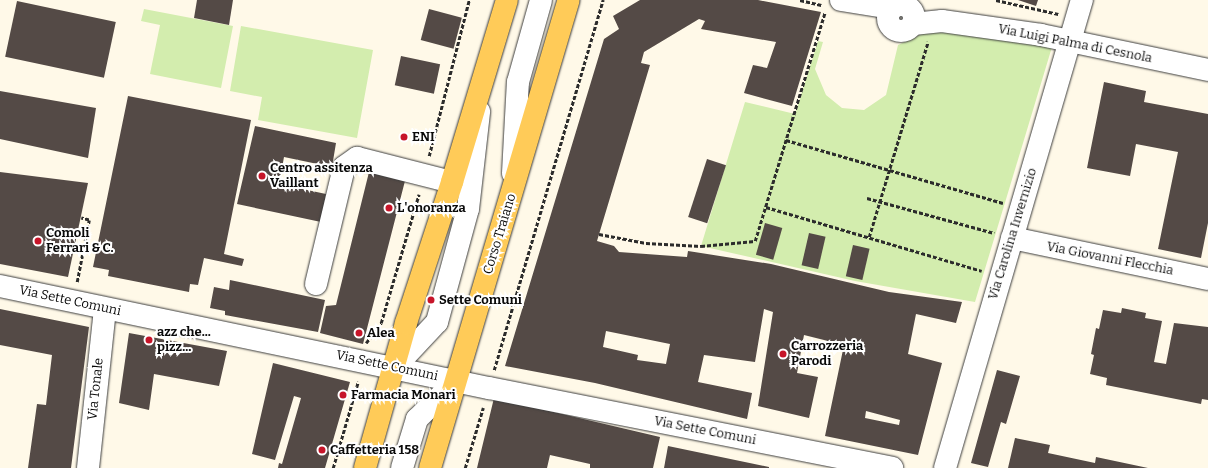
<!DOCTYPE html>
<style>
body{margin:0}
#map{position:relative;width:1208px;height:468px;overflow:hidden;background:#fff9e8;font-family:Bitter,serif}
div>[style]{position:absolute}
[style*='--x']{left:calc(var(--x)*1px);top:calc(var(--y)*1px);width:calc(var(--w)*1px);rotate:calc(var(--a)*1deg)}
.green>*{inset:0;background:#d3edae}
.building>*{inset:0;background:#544a46;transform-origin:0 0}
.path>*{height:2.5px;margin-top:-1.25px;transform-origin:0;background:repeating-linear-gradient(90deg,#2c2c2c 0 4px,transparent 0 6px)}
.roads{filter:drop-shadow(0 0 1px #3d3d3d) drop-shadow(0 0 1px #3d3d3d)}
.minor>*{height:22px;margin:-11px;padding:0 11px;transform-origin:11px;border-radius:11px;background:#fff}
.minor>.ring{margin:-11px;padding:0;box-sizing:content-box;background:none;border:22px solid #fff;border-radius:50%}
.major>*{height:22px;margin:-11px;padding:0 11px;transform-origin:11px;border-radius:11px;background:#ffcb58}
.dots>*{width:11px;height:11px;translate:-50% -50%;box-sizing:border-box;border:2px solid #fff;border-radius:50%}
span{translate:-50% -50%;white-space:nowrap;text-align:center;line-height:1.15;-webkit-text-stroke:4px #fff;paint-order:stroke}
.street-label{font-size:13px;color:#0a0a0a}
.poi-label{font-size:13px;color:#0a0a0a;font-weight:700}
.left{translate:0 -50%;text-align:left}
</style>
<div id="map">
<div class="green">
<div style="clip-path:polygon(144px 9px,233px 26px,221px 88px,150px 74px,160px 25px,141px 21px)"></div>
<div style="clip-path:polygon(241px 26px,373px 50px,357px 138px,258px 120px,262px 97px,230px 91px)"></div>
<div style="clip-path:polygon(932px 29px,1052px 47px,975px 302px,855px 281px,701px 246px,745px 102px,795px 114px,818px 41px,823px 42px,815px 69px,826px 95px,842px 108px,864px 110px,886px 95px,898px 45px)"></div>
</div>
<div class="building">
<div style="clip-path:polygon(197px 0,233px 0,229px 25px,194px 18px)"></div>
<div style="clip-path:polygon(evenodd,640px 0,758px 0,821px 12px,792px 106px,744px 93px,753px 65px,767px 68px,776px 42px,701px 29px,705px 21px,699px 19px,644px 52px,641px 63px,650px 65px,597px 241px,614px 246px,619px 252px,687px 257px,688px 251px,771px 264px,889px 292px,962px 302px,956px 323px,916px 314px,908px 354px,942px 363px,918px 455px,825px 436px,844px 345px,804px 335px,797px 373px,818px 377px,809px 418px,758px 406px,773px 312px,764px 309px,755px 362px,704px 355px,698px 382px,752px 393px,747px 419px,595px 383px,505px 366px,604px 39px,619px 29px,613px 16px,640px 0,606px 331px,670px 344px,666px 364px,637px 360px,638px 355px,603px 347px,606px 331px,640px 0,866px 411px,900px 420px,899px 425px,865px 418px,866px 411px)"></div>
<div style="clip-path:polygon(1018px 0,1038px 0,1036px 6px)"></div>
<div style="left:17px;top:1px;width:101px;height:57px;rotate:12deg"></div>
<div style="left:429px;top:9px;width:34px;height:32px;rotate:15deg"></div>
<div style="left:401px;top:56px;width:40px;height:30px;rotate:12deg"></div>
<div style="clip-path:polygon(1104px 82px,1146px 91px,1144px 102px,1208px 114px,1208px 223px,1201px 258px,1158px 249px,1178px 152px,1136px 144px,1130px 176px,1087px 168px)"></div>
<div style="clip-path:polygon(0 91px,96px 108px,88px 158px,0 139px)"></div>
<div style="clip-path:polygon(128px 96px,251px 120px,224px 254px,244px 259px,242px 266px,204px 258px,198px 285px,190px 284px,189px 292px,108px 276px,109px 270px,93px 267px)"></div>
<div style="clip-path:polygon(255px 126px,336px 143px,332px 167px,284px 157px,279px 184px,326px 194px,321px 222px,237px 204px)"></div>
<div style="left:707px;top:159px;width:20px;height:61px;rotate:18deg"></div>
<div style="clip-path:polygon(370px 168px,406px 177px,363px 344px,320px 333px,326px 306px,336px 305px)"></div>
<div style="clip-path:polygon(0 172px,88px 183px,68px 277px,0 264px)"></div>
<div style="left:765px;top:223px;width:18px;height:33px;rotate:16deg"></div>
<div style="left:809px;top:233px;width:17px;height:33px;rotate:13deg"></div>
<div style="left:853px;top:245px;width:17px;height:32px;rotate:13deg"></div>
<div style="clip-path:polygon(230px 280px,325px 300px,318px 332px,225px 315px,225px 311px,210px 308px,214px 287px,229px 290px)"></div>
<div style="clip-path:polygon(1122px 308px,1146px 313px,1145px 318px,1162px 321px,1154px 362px,1166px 364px,1174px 323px,1208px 327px,1208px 400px,1202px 399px,1201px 404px,1106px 385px,1107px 378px,1090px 374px,1094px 355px,1091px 354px,1096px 328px,1099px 329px,1103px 310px,1121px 313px)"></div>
<div style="clip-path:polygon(0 309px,89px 327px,71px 468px,28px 468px,37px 404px,46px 405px,52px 355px,0 345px)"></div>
<div style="clip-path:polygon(129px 333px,227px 351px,219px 386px,154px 374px,149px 410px,119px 403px)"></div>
<div style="clip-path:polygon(273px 363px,350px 382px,325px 468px,278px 468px,279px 463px,282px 464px,301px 398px,294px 396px,275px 460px,252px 454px)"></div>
<div style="clip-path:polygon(997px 370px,1020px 376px,1006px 424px,1001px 422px,988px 467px,971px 463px)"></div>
<div style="clip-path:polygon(494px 398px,660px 437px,653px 468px,590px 468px,590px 464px,550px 455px,547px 468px,477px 468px)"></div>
<div style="clip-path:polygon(1015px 438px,1050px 445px,1048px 453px,1095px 463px,1096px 457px,1148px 468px,1008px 468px)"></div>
<div style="clip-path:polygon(668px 446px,769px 467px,769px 468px,664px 468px)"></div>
</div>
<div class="path">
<div style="--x:800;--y:0;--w:22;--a:13"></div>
<div style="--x:996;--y:0;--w:64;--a:12.7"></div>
<div style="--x:786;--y:140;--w:226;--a:16.2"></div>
<div style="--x:429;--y:156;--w:161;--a:-75.6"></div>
<div style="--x:867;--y:198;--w:132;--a:15.4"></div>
<div style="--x:766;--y:207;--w:225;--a:16.5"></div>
<div style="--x:599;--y:234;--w:48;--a:10.8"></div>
<div style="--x:646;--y:243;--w:55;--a:3.1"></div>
<div style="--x:701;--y:246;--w:54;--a:-5.3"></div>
<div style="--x:755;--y:241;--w:239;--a:-73"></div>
<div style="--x:869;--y:237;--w:204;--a:-73.2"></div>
<div style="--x:77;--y:282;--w:63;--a:-79"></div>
<div style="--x:89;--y:220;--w:8;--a:-166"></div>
<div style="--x:366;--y:343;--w:25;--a:-53"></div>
<div style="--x:381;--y:323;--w:134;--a:-73.6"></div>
<div style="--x:494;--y:370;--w:386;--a:-73.6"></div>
<div style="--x:333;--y:468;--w:90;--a:-73.8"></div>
<div style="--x:465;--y:468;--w:63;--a:-73.3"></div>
</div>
<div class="roads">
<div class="minor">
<div style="--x:841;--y:0;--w:52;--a:8.9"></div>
<div class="ring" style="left:888px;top:5px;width:4px;height:4px"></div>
<div style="--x:913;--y:24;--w:29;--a:-6"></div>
<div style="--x:942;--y:21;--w:100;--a:8"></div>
<div style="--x:1041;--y:35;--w:171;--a:11.8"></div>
<div style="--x:513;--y:173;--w:91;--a:-86.9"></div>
<div style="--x:518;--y:82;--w:85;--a:-74.3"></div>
<div style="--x:1012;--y:238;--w:200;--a:11.8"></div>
<div style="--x:316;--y:284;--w:120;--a:-76.5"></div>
<div style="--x:344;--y:167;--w:16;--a:-35"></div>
<div style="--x:357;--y:158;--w:98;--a:14.2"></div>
<div style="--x:0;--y:286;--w:500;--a:11.8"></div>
<div style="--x:489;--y:388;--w:411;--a:11.2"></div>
<div style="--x:393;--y:369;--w:64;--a:-46.9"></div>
<div style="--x:437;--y:322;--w:117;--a:-74.7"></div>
<div style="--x:468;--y:209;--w:98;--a:-83.5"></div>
<div style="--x:88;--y:468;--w:160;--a:-83.9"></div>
<div style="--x:402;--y:468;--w:51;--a:-73"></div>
<div style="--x:417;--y:419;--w:54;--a:-44.3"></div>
<div style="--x:945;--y:468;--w:488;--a:-73.7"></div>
</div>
<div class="major">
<div style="--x:365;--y:468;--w:151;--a:-74.2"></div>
<div style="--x:406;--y:323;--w:148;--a:-71.9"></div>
<div style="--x:452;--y:182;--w:190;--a:-73.2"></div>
<div style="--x:430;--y:468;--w:488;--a:-73.5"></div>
</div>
</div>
<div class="dots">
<div style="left:404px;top:137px;background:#c71529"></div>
<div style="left:262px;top:176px;background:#c71529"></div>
<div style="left:389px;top:208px;background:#c71529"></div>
<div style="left:38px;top:241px;background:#c71529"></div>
<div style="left:431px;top:300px;background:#c71529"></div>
<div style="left:359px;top:333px;background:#c71529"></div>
<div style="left:149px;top:340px;background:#c71529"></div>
<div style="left:783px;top:354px;background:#c71529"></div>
<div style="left:343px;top:395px;background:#c71529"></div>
<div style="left:322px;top:450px;background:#c71529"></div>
</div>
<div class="street-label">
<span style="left:1075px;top:44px;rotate:11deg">Via Luigi Palma di Cesnola</span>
<span style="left:500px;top:234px;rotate:-73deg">Corso Traiano</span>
<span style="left:1013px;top:234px;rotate:-73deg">Via Carolina Invernizio</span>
<span style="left:1110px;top:259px;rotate:11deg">Via Giovanni Flecchia</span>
<span style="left:70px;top:301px;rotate:12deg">Via Sette Comuni</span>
<span style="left:387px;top:366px;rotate:12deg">Via Sette Comuni</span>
<span style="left:96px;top:389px;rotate:-84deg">Via Tonale</span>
<span style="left:705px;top:431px;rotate:11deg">Via Sette Comuni</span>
</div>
<div class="poi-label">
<span class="left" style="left:412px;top:137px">ENI</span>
<span class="left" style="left:270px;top:176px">Centro assitenza<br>Vaillant</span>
<span class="left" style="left:397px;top:208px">L'onoranza</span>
<span class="left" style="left:46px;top:241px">Comoli<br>Ferrari &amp; C.</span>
<span class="left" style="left:439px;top:300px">Sette Comuni</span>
<span class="left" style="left:157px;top:340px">azz che...<br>pizz...</span>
<span class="left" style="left:367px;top:333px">Alea</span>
<span class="left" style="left:791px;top:354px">Carrozzeria<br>Parodi</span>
<span class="left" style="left:351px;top:395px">Farmacia Monari</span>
<span class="left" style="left:330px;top:450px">Caffetteria 158</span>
</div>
</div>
